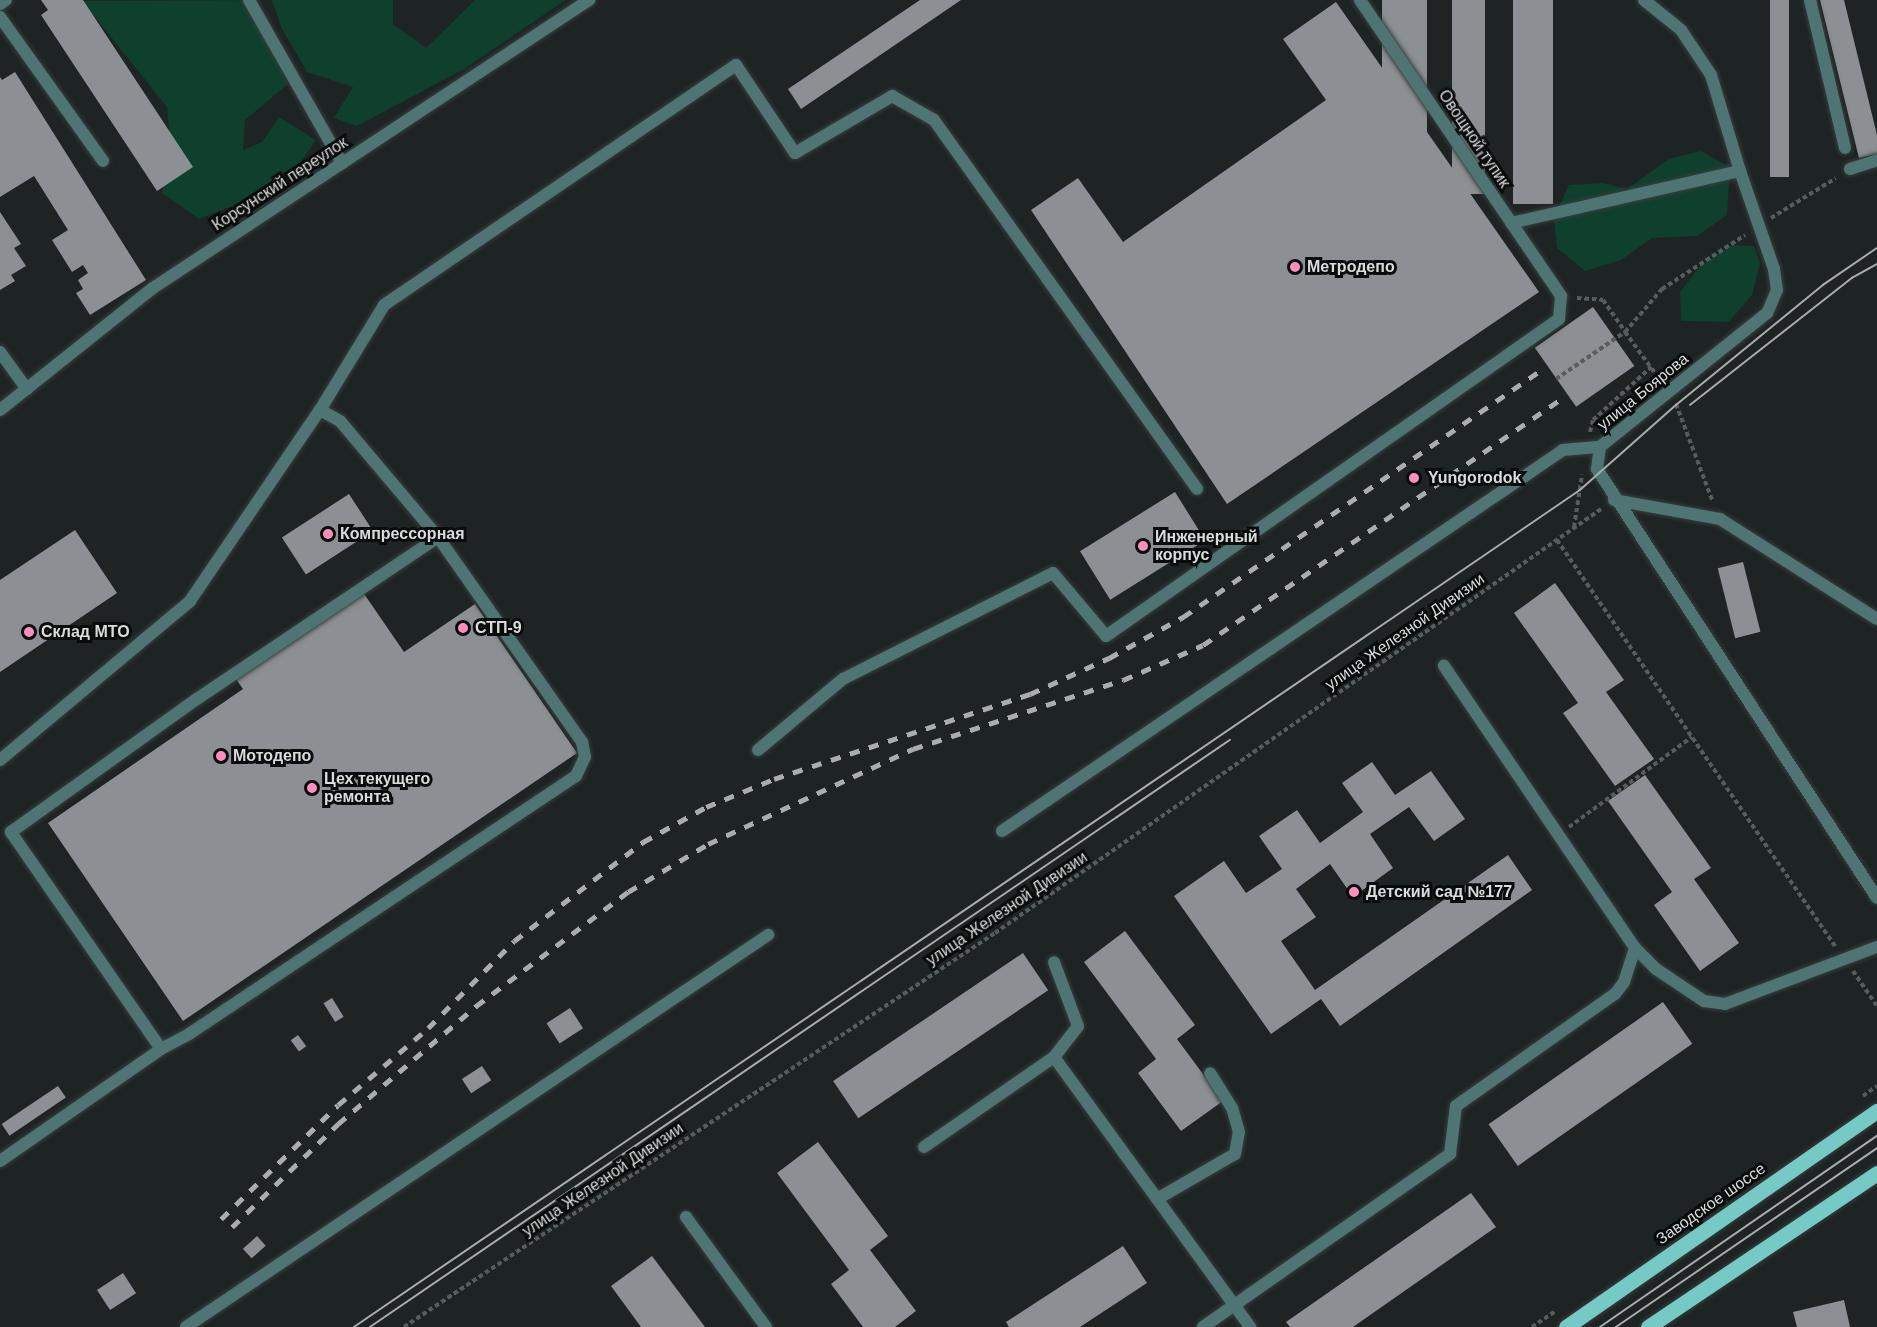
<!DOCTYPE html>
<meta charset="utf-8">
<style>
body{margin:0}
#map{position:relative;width:1877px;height:1327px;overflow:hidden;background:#1e2324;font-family:Arial,sans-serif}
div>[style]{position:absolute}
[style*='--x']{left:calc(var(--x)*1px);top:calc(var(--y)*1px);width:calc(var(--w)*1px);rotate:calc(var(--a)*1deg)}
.green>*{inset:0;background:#0f3f2d}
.building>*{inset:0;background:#8c9094;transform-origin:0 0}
.path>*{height:4px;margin-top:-2px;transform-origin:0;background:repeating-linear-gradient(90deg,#575c5d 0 4.5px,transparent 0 7.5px)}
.roads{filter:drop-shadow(0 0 2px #383d3e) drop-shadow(0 0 2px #383d3e)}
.lane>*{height:12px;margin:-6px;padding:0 6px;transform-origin:6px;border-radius:6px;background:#4e7573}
.street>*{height:12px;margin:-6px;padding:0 6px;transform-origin:6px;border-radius:6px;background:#4e7573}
.primary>*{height:15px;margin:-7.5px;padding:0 7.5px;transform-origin:7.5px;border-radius:7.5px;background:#76cac5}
.tram>*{height:1.5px;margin:-0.75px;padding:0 0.75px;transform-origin:0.75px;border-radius:0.75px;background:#aaadae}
.rail>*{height:4.5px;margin-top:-2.25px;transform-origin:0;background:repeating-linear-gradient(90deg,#aaadae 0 10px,transparent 0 20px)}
.dots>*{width:16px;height:16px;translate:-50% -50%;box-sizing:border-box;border:3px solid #0a0c0c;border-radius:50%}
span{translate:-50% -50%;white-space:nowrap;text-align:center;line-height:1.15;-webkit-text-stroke:6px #0a0c0c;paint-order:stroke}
.street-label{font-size:16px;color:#d9dcdd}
.poi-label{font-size:16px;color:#d9dcdd;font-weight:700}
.left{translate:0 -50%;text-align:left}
</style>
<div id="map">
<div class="green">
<div style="clip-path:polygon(255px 0,288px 84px,245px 120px,243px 150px,262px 142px,279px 117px,316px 140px,296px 169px,242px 202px,199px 219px,162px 193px,171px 153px,167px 107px,82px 1px)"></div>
<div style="clip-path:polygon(272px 0,393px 0,393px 24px,426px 48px,475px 0,566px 0,464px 69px,357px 126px,334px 118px,353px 87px,307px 72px,282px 29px)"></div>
<div style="clip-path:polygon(1701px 151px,1730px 167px,1727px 215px,1697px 236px,1652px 238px,1621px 260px,1585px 271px,1557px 248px,1554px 218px,1569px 185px,1603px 183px,1627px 189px,1669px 159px)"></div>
<div style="clip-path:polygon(1732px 245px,1754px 246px,1760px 263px,1752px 295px,1729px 322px,1681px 321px,1680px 292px,1701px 265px)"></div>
</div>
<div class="building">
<div style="clip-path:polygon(41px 0,83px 0,193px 167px,157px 191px,41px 15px,48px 10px)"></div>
<div style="clip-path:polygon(920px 0,961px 0,801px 109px,788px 89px)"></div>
<div style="left:1382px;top:0;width:45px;height:237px"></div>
<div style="left:1452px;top:0;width:33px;height:194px"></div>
<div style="left:1513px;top:0;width:40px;height:204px"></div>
<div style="left:1770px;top:0;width:19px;height:177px"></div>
<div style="clip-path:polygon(1820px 0,1844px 0,1877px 135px,1877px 154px,1859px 158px)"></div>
<div style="clip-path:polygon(1336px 2px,1539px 292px,1227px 504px,1031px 210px,1078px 178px,1123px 242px,1326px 100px,1283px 39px)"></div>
<div style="clip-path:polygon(15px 72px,146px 280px,90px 315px,76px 293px,83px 289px,78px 280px,88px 273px,83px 265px,72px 272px,52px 240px,68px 230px,34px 176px,0 197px,0 77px,2px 80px)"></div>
<div style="clip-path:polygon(0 212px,21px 244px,14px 248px,26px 266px,11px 275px,15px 281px,0 290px)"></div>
<div style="left:1593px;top:307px;width:72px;height:71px;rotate:55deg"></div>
<div style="left:1175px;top:492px;width:57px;height:112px;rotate:58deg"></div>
<div style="left:349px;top:494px;width:44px;height:80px;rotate:57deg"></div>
<div style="clip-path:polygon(75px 530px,117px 593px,0 672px,0 580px)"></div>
<div style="left:1743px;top:562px;width:72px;height:26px;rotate:76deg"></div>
<div style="clip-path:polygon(1555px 583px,1624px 680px,1606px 692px,1654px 759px,1615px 786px,1563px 713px,1578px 703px,1514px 613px)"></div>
<div style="clip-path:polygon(358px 585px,404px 652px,475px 604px,577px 753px,183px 1021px,48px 823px,243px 689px,231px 672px)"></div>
<div style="clip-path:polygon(1372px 762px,1395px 795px,1431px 771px,1465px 819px,1434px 841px,1409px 807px,1370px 834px,1393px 868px,1353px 897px,1330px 864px,1296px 889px,1316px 917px,1281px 941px,1315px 990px,1508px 855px,1532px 890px,1340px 1026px,1321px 999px,1271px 1034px,1174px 896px,1224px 861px,1246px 893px,1282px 869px,1259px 836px,1297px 810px,1320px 843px,1363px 812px,1342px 783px)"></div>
<div style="clip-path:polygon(1645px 775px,1711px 868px,1694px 879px,1739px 943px,1700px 971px,1654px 905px,1672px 892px,1608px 801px)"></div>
<div style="clip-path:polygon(1125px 931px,1195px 1025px,1177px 1039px,1223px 1101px,1181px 1131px,1138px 1073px,1156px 1059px,1084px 962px)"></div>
<div style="left:1023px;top:953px;width:45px;height:229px;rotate:56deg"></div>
<div style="left:332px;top:998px;width:22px;height:10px;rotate:58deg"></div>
<div style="left:1663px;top:1002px;width:51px;height:213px;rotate:55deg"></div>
<div style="left:570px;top:1008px;width:24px;height:28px;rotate:57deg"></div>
<div style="left:298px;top:1035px;width:14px;height:9px;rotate:54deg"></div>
<div style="left:482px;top:1066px;width:17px;height:24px;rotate:57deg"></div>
<div style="left:58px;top:1086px;width:14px;height:68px;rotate:56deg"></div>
<div style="clip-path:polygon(818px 1142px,888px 1236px,870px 1250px,916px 1311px,895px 1327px,863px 1327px,831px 1284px,849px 1270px,777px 1173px)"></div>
<div style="clip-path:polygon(1471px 1193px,1496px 1227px,1353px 1327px,1290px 1327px,1286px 1322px)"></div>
<div style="left:257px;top:1236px;width:13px;height:19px;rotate:48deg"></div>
<div style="clip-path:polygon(1123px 1246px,1147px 1283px,1080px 1327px,1009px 1327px,1006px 1322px)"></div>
<div style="clip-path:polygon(652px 1256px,705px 1327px,641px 1327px,611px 1286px)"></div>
<div style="left:123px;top:1273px;width:24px;height:31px;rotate:57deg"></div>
<div style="clip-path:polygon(1844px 1300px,1850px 1327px,1797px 1327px,1793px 1312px)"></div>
</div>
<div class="path">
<div style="--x:1771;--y:218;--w:76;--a:-31.6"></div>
<div style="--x:1577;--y:298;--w:26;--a:4"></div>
<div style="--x:1603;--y:300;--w:39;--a:55"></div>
<div style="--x:1625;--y:332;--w:57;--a:-49.3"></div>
<div style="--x:1662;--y:289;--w:99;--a:-33"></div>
<div style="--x:1556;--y:379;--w:83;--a:-34.3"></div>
<div style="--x:1625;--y:332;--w:59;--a:53.9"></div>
<div style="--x:1676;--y:404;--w:103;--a:69.4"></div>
<div style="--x:1590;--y:432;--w:12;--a:-76"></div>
<div style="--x:1593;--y:420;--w:79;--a:-42.4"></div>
<div style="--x:1574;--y:527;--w:53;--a:-81.3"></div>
<div style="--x:1557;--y:540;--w:494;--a:55.6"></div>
<div style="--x:1569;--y:827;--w:152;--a:-36.2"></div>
<div style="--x:1853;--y:971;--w:42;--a:55.6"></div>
<div style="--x:1863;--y:1096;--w:17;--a:-36"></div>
<div style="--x:404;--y:1327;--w:710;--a:-33.69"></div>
<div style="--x:995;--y:933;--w:740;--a:-34.98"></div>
<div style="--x:1532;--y:1327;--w:27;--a:-34"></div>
</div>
<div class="roads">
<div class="lane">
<div style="--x:249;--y:0;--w:188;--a:60.3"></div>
<div style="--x:1644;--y:0;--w:48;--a:39"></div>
<div style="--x:1681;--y:30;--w:54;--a:56.3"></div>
<div style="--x:1711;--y:75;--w:100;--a:73.2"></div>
<div style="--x:1810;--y:0;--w:152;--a:76.7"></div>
<div style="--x:0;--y:4;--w:7;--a:-34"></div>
<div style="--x:0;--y:17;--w:177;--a:54.4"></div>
<div style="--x:1850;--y:169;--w:28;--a:-18"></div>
<div style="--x:0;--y:352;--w:46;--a:53.9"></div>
<div style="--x:1614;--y:500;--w:108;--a:10.2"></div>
<div style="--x:1720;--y:519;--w:186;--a:32.5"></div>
<div style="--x:758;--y:750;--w:111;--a:-39.9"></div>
<div style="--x:843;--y:679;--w:235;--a:-26.8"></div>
<div style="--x:1053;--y:573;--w:82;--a:49.9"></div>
<div style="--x:1106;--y:636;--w:553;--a:-34.98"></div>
<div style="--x:1559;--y:319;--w:23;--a:-85"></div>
<div style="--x:0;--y:760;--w:248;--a:-39.9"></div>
<div style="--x:190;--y:601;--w:231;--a:-55.8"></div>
<div style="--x:1002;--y:831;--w:678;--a:-34.18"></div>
<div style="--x:1563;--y:450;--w:37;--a:-5"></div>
<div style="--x:1635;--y:948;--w:30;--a:45"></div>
<div style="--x:1656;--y:969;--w:58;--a:33.7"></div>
<div style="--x:1704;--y:1001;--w:21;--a:8"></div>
<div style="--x:1725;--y:1004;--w:162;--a:-20.6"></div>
<div style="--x:161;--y:1049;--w:264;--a:-124.7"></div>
<div style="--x:11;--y:832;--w:229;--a:-35.6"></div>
<div style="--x:197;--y:699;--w:290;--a:-33.9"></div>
<div style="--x:1054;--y:1057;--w:39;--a:-52"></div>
<div style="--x:1078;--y:1026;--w:68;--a:-110.6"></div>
<div style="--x:924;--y:1147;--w:158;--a:-34.7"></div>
<div style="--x:1054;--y:1057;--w:334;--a:54"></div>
<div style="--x:0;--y:1161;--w:196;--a:-34.8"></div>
<div style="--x:161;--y:1049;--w:32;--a:-28"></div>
<div style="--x:189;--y:1034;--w:465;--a:-33.7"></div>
<div style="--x:576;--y:776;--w:21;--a:-65"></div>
<div style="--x:585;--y:757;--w:15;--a:-101"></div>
<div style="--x:582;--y:742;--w:251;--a:-125.1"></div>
<div style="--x:438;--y:537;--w:152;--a:-130.2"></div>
<div style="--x:340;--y:421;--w:23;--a:-151"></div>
<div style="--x:320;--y:410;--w:123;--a:-58.6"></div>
<div style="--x:384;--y:305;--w:426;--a:-34.3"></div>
<div style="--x:736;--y:65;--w:106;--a:56.2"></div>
<div style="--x:795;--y:153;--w:113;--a:-30.4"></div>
<div style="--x:892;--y:96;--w:48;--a:29.7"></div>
<div style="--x:934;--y:120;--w:453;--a:54.5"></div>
<div style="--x:1157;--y:1199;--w:90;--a:-30"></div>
<div style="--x:1235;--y:1154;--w:22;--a:-80"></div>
<div style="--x:1239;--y:1132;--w:25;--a:-106"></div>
<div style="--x:1232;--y:1108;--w:41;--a:-122.2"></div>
<div style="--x:686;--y:1217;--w:136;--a:54"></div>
<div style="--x:186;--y:1327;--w:702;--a:-33.96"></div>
<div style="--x:1203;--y:1327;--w:302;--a:-35"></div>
<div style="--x:1450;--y:1154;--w:48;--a:-82.9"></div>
<div style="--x:1456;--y:1106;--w:194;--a:-35.2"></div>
<div style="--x:1615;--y:994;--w:15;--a:-53"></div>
<div style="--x:1624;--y:982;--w:36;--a:-72"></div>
<div style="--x:1635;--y:948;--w:341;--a:-124.1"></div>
</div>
<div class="street">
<div style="--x:1360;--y:0;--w:358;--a:55.8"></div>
<div style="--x:1511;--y:223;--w:235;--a:-12.8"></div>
<div style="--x:1740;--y:171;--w:104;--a:70.9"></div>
<div style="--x:1774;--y:269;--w:21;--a:82"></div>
<div style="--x:1777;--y:290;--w:25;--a:113"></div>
<div style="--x:1767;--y:313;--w:214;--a:141.3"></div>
<div style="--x:1600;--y:447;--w:22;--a:98"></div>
<div style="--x:1597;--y:469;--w:512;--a:56.87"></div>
<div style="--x:0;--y:410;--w:196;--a:-38.6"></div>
<div style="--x:153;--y:288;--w:523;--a:-33.45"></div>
</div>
<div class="primary">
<div style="--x:1566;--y:1327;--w:379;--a:-34.8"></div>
<div style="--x:1648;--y:1327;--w:276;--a:-33.9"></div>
</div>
</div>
<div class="tram">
<div style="--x:1690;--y:405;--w:206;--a:-38.1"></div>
<div style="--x:1852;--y:278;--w:29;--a:-29"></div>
<div style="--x:354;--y:1327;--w:1484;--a:-34.32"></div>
<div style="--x:1580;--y:490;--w:128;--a:-41.5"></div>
<div style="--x:1676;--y:405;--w:190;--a:-39.2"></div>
<div style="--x:1823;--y:285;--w:65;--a:-34.4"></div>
<div style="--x:370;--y:1327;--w:1041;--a:-34.32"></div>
<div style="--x:1600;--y:1327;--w:336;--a:-34.6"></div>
<div style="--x:1616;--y:1327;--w:316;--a:-34.4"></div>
</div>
<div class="rail">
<div style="--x:221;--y:1219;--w:163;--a:-44.3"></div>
<div style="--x:338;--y:1105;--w:118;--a:-40.5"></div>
<div style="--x:428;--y:1028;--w:122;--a:-45.3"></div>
<div style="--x:514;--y:941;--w:163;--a:-37.5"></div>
<div style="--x:643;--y:842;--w:72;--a:-29.1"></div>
<div style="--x:706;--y:807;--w:74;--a:-22.4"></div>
<div style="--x:774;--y:779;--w:270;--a:-18.4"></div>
<div style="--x:1030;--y:694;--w:87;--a:-24.5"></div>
<div style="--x:1109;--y:658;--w:85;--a:-29"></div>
<div style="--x:1183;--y:617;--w:435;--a:-34.6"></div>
<div style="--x:232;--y:1227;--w:148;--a:-44.2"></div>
<div style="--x:338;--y:1124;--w:182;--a:-40.5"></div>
<div style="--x:476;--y:1006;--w:190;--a:-36.9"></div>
<div style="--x:628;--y:892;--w:93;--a:-31"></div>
<div style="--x:708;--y:844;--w:226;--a:-24.9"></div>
<div style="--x:913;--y:749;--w:221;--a:-18.2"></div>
<div style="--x:1123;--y:680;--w:87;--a:-23.6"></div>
<div style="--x:1203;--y:645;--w:433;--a:-34.5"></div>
</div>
<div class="dots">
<div style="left:1295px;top:267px;background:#fd8ec0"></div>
<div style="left:1414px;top:478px;background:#fd8ec0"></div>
<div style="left:328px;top:534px;background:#fd8ec0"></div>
<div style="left:1143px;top:546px;background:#fd8ec0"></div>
<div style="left:463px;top:628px;background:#fd8ec0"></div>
<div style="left:29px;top:632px;background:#fd8ec0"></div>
<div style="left:221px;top:756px;background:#fd8ec0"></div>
<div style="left:312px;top:788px;background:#fd8ec0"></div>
<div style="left:1354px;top:892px;background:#fd8ec0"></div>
</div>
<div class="street-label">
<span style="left:1474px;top:139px;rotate:56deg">Овощной тупик</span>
<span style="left:280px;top:184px;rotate:-33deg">Корсунский переулок</span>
<span style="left:1643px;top:392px;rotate:-39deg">улица Боярова</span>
<span style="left:1405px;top:632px;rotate:-35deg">улица Железной Дивизии</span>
<span style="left:1007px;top:909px;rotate:-34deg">улица Железной Дивизии</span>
<span style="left:603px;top:1180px;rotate:-34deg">улица Железной Дивизии</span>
<span style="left:1711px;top:1204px;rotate:-35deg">Заводское шоссе</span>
</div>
<div class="poi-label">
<span class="left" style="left:1307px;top:267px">Метродепо</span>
<span class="left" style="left:1428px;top:478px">Yungorodok</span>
<span class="left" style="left:340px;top:534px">Компрессорная</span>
<span class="left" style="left:1155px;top:546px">Инженерный<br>корпус</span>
<span class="left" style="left:475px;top:628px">СТП-9</span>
<span class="left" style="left:41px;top:632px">Склад МТО</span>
<span class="left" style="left:233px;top:756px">Мотодепо</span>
<span class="left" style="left:324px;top:788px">Цех текущего<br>ремонта</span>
<span class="left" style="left:1366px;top:892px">Детский сад №177</span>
</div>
</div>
